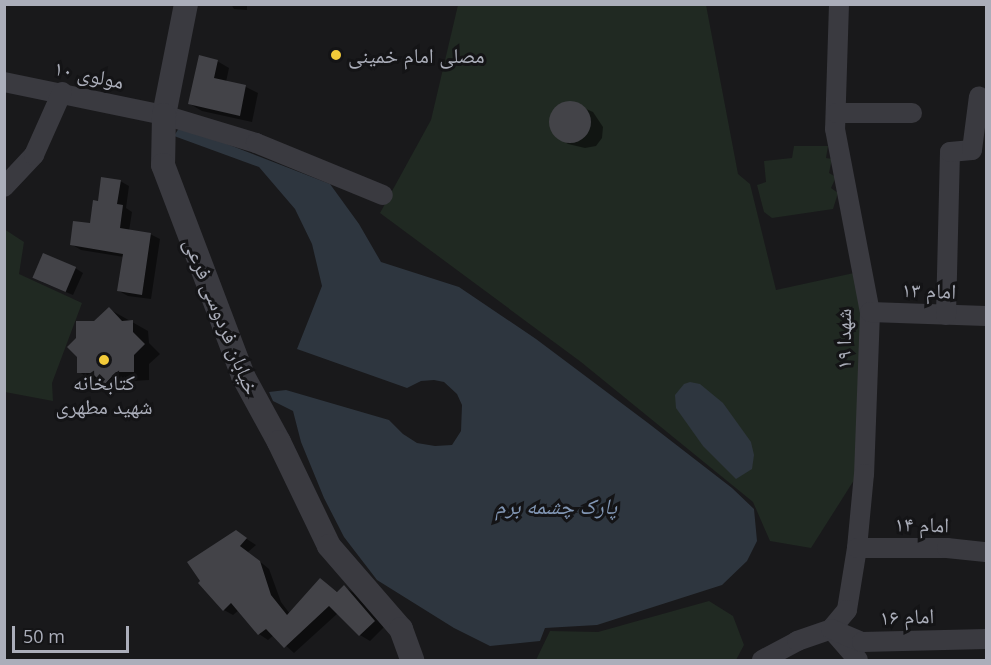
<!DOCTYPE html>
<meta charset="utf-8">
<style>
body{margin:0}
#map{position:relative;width:991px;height:665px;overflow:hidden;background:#19191b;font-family:"Open Sans","Noto Naskh Arabic",sans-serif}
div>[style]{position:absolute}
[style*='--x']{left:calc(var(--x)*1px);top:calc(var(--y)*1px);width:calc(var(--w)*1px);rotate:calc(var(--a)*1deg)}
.green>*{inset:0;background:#202922}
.water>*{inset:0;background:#2e363f}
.shadow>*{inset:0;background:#0007}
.building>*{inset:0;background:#434348;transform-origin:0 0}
.round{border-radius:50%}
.minor>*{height:20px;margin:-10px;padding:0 10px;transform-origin:10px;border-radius:10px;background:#3a3a40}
.tertiary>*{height:24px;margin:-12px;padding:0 12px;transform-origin:12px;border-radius:12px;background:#3a3a40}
.dots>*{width:16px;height:16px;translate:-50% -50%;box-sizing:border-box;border:3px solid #141416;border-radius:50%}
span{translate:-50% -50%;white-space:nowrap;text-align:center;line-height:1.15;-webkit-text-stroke:6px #141416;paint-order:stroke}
.poi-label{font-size:21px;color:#abaeba}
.left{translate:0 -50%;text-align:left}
.street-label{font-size:21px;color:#abaeba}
.water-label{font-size:22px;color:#8297b5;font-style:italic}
.frame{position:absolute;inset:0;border:6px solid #abaeba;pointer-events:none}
.scale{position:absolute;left:12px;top:626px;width:117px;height:27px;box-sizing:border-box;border:3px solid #abaeba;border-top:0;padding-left:8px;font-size:18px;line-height:21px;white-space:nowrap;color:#abaeba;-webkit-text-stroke:4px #141416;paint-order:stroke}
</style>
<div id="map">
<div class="green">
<div style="clip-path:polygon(458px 5px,706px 5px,738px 174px,750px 184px,776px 290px,854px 273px,863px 317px,856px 477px,811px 548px,770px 541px,753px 502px,581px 362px,380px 213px,431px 120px)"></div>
<div style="clip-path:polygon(794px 146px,828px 146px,826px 158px,832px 159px,829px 173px,836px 177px,831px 188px,838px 193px,833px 209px,772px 218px,764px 212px,757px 185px,766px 182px,764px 161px,792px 158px)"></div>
<div style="clip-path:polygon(4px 229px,24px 242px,19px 274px,82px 303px,52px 383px,53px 401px,5px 392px)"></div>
<div style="clip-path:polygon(709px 601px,733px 616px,744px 645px,736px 660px,536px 660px,550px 631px,598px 632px)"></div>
</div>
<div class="water">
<div style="clip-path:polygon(179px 128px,214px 139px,330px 184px,359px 224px,381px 262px,459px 287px,536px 339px,648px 423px,732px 488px,754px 509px,757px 541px,747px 561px,722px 585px,597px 625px,545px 628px,540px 641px,490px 646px,454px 628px,377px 580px,344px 537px,324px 498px,301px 442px,293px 411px,273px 401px,269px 392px,286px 390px,389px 420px,403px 434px,417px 443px,435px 446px,452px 445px,461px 431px,462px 405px,457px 394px,444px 382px,434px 380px,421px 381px,407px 388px,297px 349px,322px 286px,312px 244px,295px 209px,259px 167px,174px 136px)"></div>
<div style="clip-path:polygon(690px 382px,700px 384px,723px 403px,751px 442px,754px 455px,752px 469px,736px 479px,703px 446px,676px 408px,675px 395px,684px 384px)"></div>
</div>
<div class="shadow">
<div style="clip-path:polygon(231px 4px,247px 4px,247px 10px,234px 9px)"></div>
<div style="clip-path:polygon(217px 61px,229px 68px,226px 82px,246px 87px,258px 93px,252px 122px,202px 111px,190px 104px)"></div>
<div style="clip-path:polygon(573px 103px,593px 112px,603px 127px,602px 138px,596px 146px,585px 148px,568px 144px,556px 137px,551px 125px,556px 109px)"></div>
<div style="clip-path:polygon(120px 181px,129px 186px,126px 208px,132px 212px,129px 231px,150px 234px,160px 239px,151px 299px,128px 296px,119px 291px,124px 257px,81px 250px,71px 244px,91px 225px,99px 203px)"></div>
<div style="clip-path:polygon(75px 268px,83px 273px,73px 295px,42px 282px)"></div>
<div style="clip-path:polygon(109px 309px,148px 331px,149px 343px,160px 354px,149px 364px,149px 380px,133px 381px,120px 393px,102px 381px,94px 381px,79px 372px,94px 323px)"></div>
<div style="clip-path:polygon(236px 532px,256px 545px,248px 552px,269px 569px,281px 602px,290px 614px,320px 580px,339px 593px,344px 587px,354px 593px,384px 627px,370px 641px,360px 635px,338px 613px,294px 653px,274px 635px,268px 640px,259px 634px,239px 610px,233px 615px,224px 610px)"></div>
</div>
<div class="building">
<div style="clip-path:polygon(199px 55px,218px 60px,214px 78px,246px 85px,240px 116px,188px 104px)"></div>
<div class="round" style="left:549px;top:101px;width:42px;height:42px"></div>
<div style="clip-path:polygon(101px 177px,121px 180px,117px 204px,123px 205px,120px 228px,151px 233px,142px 295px,117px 291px,123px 254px,70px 245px,73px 221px,90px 223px,93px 200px,98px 201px)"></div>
<div style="left:43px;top:253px;width:36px;height:27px;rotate:23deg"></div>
<div style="clip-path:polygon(109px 307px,122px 321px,133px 320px,133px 332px,145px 344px,134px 355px,134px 372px,116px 372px,104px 385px,92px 373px,77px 373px,77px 357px,67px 347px,76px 338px,76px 321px,94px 321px)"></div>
<div style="clip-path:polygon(236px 530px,247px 538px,240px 546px,260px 561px,271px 595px,287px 615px,320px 578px,337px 592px,344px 585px,375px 621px,359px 636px,329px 606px,284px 648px,266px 629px,258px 635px,231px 603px,223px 611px,198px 583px,200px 581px,187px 562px)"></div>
</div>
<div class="minor">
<div style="--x:839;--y:4;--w:125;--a:91.8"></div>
<div style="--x:835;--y:129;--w:186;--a:79.2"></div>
<div style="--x:870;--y:312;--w:162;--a:92.1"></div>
<div style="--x:864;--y:474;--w:74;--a:95.4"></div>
<div style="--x:857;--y:548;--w:63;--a:99.2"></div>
<div style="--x:847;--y:610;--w:25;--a:130"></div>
<div style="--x:831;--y:629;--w:41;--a:48.9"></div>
<div style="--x:4;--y:82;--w:163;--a:11.7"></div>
<div style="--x:164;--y:115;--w:96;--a:16.9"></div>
<div style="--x:256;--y:143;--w:137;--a:22.3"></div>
<div style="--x:836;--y:113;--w:76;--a:0"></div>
<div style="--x:4;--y:187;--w:44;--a:-46.8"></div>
<div style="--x:34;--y:155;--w:69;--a:-66"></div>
<div style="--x:870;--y:312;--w:116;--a:2"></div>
<div style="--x:946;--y:315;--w:163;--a:-88.6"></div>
<div style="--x:950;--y:152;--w:22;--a:-5"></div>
<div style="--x:972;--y:150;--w:54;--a:-82.6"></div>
<div style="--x:857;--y:548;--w:90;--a:0"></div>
<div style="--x:947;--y:548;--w:39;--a:6"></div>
<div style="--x:762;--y:660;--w:40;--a:-28"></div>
<div style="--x:797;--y:641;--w:36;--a:-19"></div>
<div style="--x:831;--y:629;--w:34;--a:23"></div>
<div style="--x:862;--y:642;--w:124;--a:-1.4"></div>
</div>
<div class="tertiary">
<div style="--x:186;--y:4;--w:113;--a:101.2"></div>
<div style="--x:164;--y:115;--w:50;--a:91.1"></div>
<div style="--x:163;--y:165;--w:226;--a:69.2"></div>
<div style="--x:243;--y:376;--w:75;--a:61.4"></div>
<div style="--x:279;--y:442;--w:115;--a:64.3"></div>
<div style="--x:329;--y:546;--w:110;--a:49.1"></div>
<div style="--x:401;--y:629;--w:33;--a:70"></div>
</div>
<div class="dots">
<div style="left:336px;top:55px;background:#f3cb39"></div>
<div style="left:104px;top:360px;background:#f3cb39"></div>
</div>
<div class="poi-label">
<span class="left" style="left:348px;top:55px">مصلی امام خمینی</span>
<span style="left:104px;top:394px">کتابخانه<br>شهید مطهری</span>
</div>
<div class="street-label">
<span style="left:89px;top:74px;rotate:12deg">مولوی ۱۰</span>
<span style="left:929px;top:290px;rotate:2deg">امام ۱۳</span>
<span style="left:222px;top:316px;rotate:68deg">خیابان فردوسی فرعی</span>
<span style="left:843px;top:339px;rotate:-90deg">شهدا ۱۹</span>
<span style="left:922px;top:524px;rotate:1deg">امام ۱۴</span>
<span style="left:907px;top:616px;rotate:-2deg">امام ۱۶</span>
</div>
<div class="water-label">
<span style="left:556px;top:506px">پارک چشمه برم</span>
</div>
<div class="frame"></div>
<div class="scale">50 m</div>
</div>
